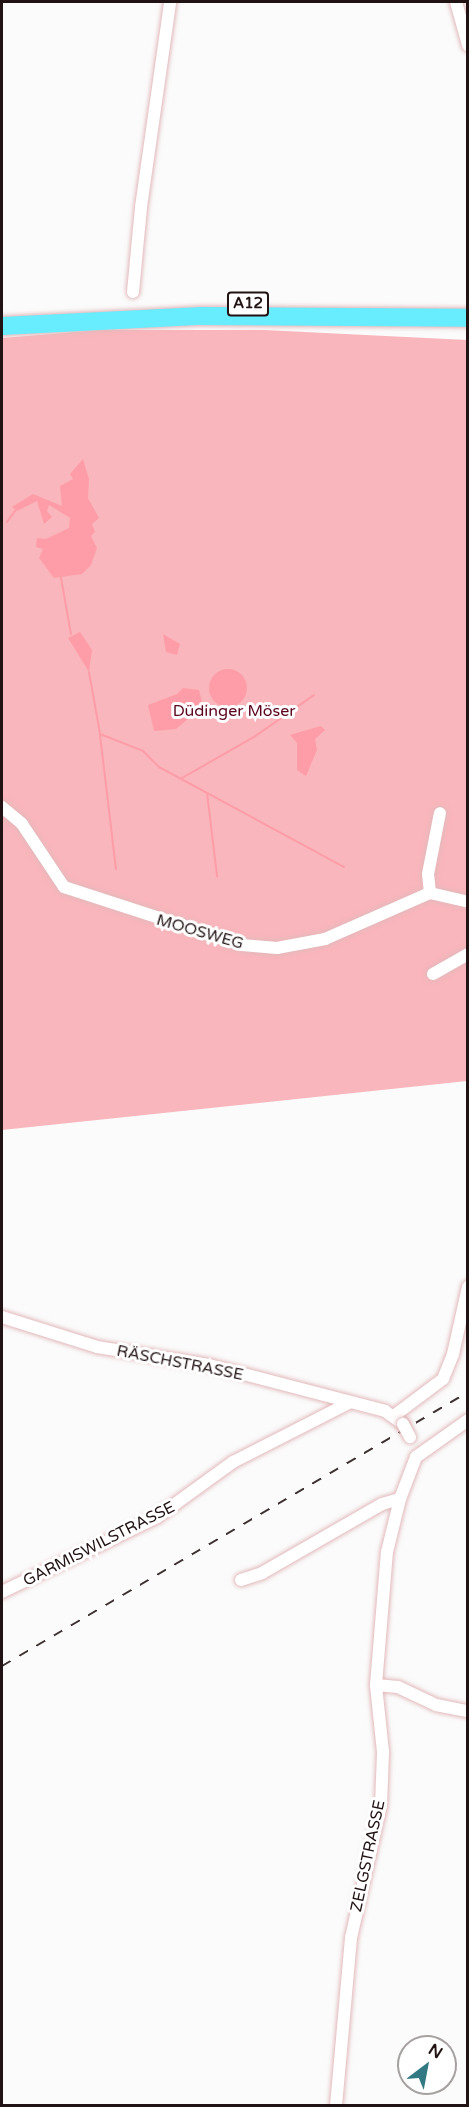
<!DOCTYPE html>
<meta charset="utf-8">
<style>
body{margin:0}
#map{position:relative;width:469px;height:2107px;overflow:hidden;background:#fbfbfb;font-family:"Varela Round",sans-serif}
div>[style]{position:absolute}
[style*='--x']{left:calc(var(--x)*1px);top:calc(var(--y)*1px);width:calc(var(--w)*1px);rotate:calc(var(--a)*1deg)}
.green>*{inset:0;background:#f9b6bc}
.water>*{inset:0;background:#fe9da7}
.round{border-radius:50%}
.stream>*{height:2px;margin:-1px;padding:0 1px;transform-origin:1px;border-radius:1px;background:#fe9da7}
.roads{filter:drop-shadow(0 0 2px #e2b9bb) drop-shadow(0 0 2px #e2b9bb)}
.minor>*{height:12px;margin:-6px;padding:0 6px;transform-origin:6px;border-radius:6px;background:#fff}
.highway>*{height:18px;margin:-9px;padding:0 9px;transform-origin:9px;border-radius:9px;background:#68ecff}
.rail>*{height:2px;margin-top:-1px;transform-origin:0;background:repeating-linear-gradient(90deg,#3c2f30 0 10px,transparent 0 20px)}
.bridges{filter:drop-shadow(0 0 2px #e2b9bb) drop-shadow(0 0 2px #e2b9bb)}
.minor-bridge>*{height:12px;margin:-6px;padding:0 6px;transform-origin:6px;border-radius:6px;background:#fff}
span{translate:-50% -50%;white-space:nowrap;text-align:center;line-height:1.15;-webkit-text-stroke:6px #fff;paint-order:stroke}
.shield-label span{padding:2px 4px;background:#fff;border:2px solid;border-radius:4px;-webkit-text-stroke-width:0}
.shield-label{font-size:15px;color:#211314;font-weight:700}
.park-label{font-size:16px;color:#5a031c}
.street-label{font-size:16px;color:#211314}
.frame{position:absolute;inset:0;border:3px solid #211314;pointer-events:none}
.north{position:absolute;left:397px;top:2035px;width:60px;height:60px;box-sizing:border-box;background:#fff;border:2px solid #a6a1a1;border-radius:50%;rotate:32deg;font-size:16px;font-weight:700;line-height:24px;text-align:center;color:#211314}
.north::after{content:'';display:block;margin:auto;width:21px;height:27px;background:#327983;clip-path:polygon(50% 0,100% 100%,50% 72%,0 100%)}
</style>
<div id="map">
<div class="green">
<div style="clip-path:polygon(100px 330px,264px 330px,467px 340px,467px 1081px,2px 1130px,2px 338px)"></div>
</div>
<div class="water">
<div style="clip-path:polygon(83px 459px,89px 479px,88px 498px,99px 518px,92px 524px,95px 532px,91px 536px,97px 548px,91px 565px,82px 574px,54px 578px,39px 558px,43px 549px,36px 547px,37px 538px,46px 539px,69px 528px,70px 518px,49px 505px,47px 511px,52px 517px,44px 524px,37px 501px,17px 511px,12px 507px,33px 494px,62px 506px,60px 486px,73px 479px,70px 474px)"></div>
<div style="clip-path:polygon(80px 632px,92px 650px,89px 672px,68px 638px)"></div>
<div style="clip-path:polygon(163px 634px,180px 644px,177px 655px,166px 652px)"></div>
<div class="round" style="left:209px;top:669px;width:38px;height:38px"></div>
<div style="clip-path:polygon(183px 688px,199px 690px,205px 714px,199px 719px,188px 719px,176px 729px,154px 731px,148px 705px,177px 694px)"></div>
<div style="clip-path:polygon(321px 726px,325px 730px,315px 739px,317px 750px,306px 776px,297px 770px,297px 743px,290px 735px)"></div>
</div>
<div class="stream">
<div style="--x:7;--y:522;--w:14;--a:-54"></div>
<div style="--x:61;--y:578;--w:57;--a:79.9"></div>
<div style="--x:89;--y:672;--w:63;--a:79.9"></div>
<div style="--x:100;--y:734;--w:46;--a:21.6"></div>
<div style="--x:143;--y:751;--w:23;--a:45"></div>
<div style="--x:159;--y:767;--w:210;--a:28.4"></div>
<div style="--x:100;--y:735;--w:135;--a:83.2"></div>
<div style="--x:182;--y:778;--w:83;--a:-29.7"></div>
<div style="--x:254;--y:737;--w:73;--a:-35"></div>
<div style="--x:207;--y:793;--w:84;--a:83.1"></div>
</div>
<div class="roads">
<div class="minor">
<div style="--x:456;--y:2;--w:45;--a:74.4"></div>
<div style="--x:133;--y:292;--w:85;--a:-84.6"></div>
<div style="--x:141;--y:207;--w:207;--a:-81.9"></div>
<div style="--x:2;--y:807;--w:26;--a:40"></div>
<div style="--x:22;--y:824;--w:76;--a:56.3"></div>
<div style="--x:64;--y:887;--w:187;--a:18"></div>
<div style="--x:242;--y:945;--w:35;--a:5"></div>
<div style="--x:277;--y:948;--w:49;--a:-10.6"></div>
<div style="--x:325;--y:939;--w:115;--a:-23.7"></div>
<div style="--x:430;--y:893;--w:39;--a:13"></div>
<div style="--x:430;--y:893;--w:19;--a:-96"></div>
<div style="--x:428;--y:874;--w:62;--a:-78.9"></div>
<div style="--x:433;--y:974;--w:40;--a:-29.7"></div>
<div style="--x:2;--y:1317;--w:100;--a:17.5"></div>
<div style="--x:97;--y:1347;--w:113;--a:9.1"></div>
<div style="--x:209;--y:1365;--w:182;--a:14.6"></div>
<div style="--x:385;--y:1411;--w:22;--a:36"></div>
<div style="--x:395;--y:1415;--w:60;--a:-36.9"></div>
<div style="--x:443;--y:1379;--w:27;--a:-68"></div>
<div style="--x:453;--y:1354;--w:69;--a:-77.4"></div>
<div style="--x:241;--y:1580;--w:22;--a:-18"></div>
<div style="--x:262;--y:1573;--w:138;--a:-29.9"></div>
<div style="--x:382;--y:1504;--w:19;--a:-16"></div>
<div style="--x:2;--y:1592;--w:172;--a:-25.8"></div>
<div style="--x:157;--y:1517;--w:94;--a:-35.9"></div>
<div style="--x:233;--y:1462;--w:130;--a:-27"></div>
<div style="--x:376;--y:1685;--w:22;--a:5"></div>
<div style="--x:398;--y:1687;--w:42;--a:25.3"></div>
<div style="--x:436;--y:1705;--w:33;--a:11"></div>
<div style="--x:336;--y:2106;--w:169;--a:-84.9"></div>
<div style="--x:351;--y:1938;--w:136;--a:-77.3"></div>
<div style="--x:381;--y:1805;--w:53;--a:-87.8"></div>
<div style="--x:383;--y:1752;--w:67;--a:-96"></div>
<div style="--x:376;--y:1685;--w:133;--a:-85.3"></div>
<div style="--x:387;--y:1552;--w:55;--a:-76.2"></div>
<div style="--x:400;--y:1499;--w:45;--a:-69.1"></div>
<div style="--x:416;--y:1457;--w:64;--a:-35.4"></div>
</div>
<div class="highway">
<div style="--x:2;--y:326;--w:200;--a:-2.9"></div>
<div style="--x:202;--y:316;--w:266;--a:0.4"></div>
</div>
</div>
<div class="rail">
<div style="--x:2;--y:1666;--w:541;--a:-30.45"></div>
</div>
<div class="bridges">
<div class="minor-bridge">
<div style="--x:403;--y:1424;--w:15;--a:62"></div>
</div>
</div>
<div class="shield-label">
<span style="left:248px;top:304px">A12</span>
</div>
<div class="park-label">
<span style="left:234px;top:711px">Düdinger Möser</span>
</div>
<div class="street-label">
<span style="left:200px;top:932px;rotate:16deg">MOOSWEG</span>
<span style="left:180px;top:1363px;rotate:11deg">RÄSCHSTRASSE</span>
<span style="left:99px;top:1544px;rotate:-27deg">GARMISWILSTRASSE</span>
<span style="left:368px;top:1856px;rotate:-78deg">ZELGSTRASSE</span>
</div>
<div class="frame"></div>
<div class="north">N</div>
</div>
